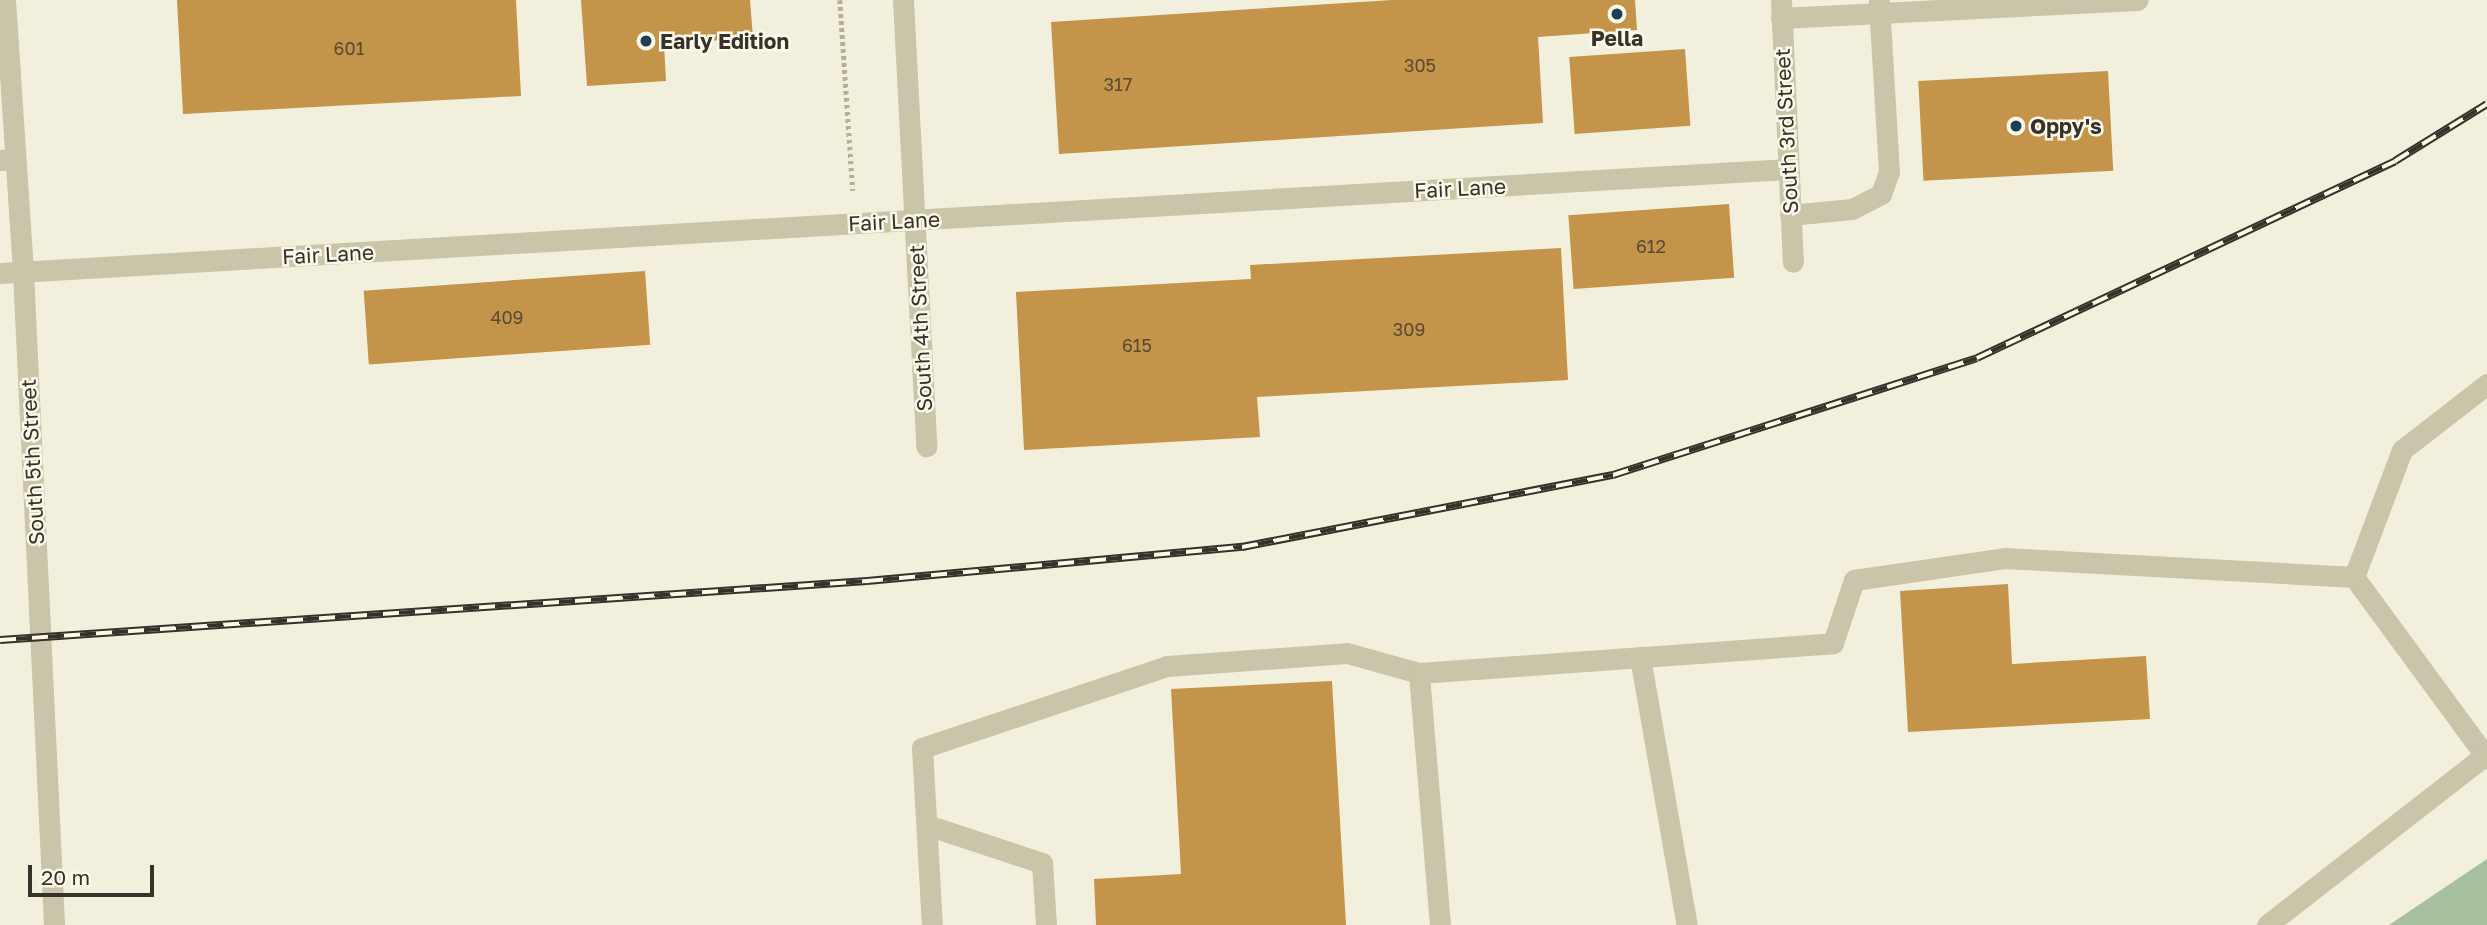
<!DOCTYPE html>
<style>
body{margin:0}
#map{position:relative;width:2487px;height:925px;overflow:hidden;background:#f2f0dd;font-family:"Golos Text",sans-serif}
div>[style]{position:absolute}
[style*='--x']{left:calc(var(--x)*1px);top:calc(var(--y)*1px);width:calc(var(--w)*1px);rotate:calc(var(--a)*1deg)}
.green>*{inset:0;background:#a7c09d}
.building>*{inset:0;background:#c39449;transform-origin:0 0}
.path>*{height:4.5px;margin-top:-2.25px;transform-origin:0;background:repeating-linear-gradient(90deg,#b5af93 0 3.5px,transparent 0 7px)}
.lane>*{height:21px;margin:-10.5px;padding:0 10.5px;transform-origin:10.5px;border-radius:10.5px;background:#cac4a9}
.street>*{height:21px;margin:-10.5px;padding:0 10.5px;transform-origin:10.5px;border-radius:10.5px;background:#cac4a9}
.rail>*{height:8px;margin-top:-4px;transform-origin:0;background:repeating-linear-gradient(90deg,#f9f8e9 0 16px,#373229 0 32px);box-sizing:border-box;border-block:2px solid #373229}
.dots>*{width:19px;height:19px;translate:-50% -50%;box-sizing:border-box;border:4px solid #f9f8e9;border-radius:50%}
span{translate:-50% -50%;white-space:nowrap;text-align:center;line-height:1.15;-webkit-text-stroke:5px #f9f8e9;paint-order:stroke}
.number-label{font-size:18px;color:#5a4a31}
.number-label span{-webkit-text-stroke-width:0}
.poi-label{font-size:21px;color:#373229;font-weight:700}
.left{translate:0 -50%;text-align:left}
.street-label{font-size:21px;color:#373229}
.scale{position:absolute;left:28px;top:865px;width:126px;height:32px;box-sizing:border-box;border:4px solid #373229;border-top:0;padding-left:9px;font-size:21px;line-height:24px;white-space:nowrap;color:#373229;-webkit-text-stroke:5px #f9f8e9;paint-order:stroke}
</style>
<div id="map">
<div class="green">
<div style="clip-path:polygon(2487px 859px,2487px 925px,2389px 925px)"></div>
</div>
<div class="building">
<div style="clip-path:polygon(177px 0,516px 0,521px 96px,183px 114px)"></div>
<div style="clip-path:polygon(581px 0,750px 0,753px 38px,664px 44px,666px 81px,587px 86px)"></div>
<div style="clip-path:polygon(1392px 0,1635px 0,1637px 30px,1538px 37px,1543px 123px,1059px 154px,1051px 22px)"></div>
<div style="left:1685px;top:49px;width:77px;height:116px;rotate:86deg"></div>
<div style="left:2108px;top:71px;width:100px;height:190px;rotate:87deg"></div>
<div style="left:1729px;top:204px;width:74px;height:161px;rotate:86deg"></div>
<div style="clip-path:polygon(1561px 248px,1568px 380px,1257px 397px,1260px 437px,1024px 450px,1016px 292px,1251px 279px,1250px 265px)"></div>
<div style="left:645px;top:271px;width:74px;height:282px;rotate:86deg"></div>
<div style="clip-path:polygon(2008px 584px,2012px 664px,2146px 656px,2150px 719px,1908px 732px,1900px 591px)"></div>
<div style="clip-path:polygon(1332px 681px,1346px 925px,1096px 925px,1094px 879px,1181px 874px,1171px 689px)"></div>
</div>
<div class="path">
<div style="--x:840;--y:0;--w:191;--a:86.1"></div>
</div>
<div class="lane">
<div style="--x:1781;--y:18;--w:357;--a:-2.9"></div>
<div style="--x:0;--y:160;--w:15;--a:-4"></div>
<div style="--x:1790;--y:215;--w:62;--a:-5.5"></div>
<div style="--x:1852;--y:209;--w:33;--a:-27"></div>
<div style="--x:1881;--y:194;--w:23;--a:-70"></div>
<div style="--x:1889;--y:172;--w:170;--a:-93.4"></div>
<div style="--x:2354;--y:577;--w:225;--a:53.7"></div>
<div style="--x:1640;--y:657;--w:272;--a:80.1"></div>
<div style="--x:922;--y:748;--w:258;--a:-18.5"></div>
<div style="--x:1167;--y:666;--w:180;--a:-4.1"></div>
<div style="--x:1347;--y:653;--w:75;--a:15.5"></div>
<div style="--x:927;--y:825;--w:121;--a:18.3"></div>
<div style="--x:1042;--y:863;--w:62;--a:86.3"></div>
<div style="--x:1440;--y:925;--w:253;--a:-94.8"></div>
<div style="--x:1419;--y:673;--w:415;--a:-4.1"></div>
<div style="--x:1833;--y:643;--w:66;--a:-71.6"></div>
<div style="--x:1854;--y:580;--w:152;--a:-8.3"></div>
<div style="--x:2004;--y:558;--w:351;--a:3.1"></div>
<div style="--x:2354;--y:577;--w:136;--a:-69.3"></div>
<div style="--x:2402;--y:450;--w:108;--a:-37.8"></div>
<div style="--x:2267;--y:925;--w:279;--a:-37.9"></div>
</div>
<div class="street">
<div style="--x:5;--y:0;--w:273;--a:86.2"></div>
<div style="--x:23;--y:272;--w:654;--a:87.28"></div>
<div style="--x:903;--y:0;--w:447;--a:87"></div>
<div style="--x:1781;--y:0;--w:262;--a:87.4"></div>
<div style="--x:0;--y:273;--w:1790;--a:-3.33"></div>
<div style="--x:922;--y:748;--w:177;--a:86.8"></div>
</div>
<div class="rail">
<div style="--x:0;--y:640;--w:869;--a:-3.89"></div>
<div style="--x:867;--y:581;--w:377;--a:-5.2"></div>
<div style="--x:1242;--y:547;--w:378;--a:-11"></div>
<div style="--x:1613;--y:475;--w:382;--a:-17.8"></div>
<div style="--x:1977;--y:358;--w:462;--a:-25.2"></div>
<div style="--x:2395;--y:161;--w:108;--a:-31.8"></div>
</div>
<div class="dots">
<div style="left:1617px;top:14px;background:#1f3f57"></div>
<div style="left:646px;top:41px;background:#1f3f57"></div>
<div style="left:2016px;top:126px;background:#1f3f57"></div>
</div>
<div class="number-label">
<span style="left:349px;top:48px">601</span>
<span style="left:1420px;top:65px">305</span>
<span style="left:1118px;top:84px">317</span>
<span style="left:1651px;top:246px">612</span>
<span style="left:507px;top:317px">409</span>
<span style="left:1409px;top:329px">309</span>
<span style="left:1137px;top:345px">615</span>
</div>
<div class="poi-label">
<span style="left:1617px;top:38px">Pella</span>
<span class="left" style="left:660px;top:41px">Early Edition</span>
<span class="left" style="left:2030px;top:126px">Oppy's</span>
</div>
<div class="street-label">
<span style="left:1786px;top:131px;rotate:-93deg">South 3rd Street</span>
<span style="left:1460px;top:188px;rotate:-3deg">Fair Lane</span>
<span style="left:894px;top:221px;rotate:-3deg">Fair Lane</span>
<span style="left:328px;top:254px;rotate:-3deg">Fair Lane</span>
<span style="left:920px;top:328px;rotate:-93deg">South 4th Street</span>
<span style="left:32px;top:462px;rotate:-93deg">South 5th Street</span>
</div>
<div class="scale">20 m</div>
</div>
